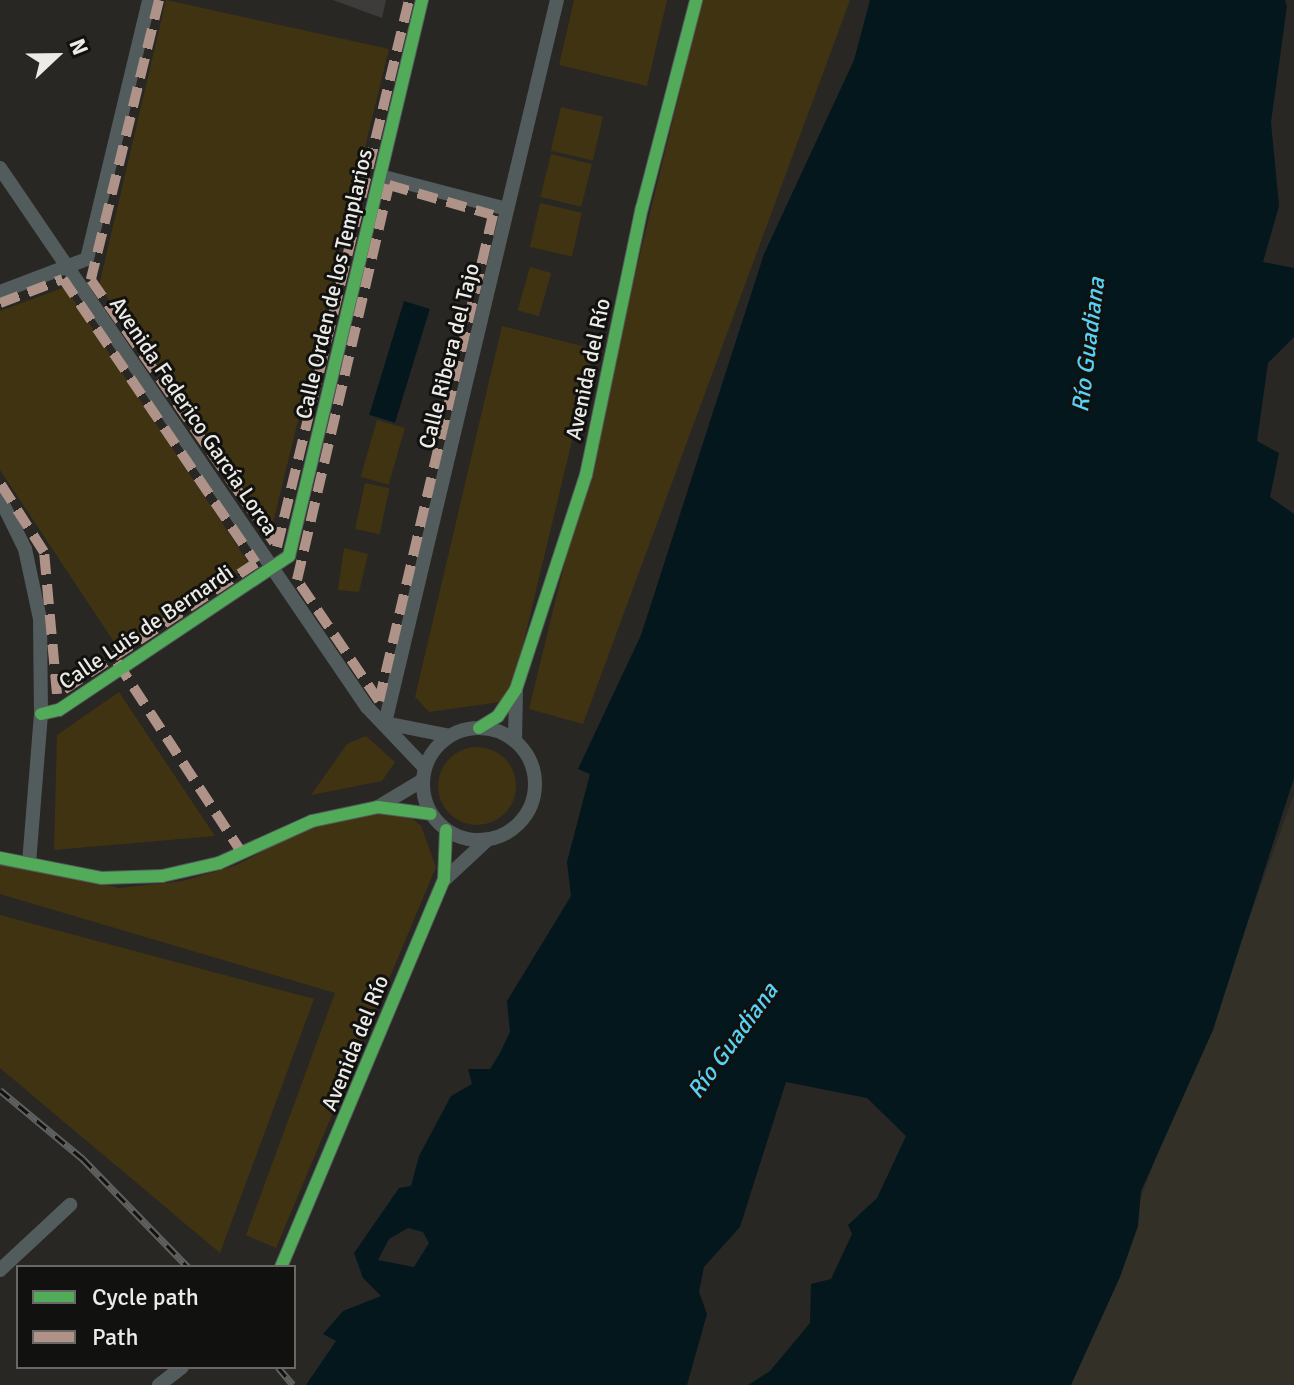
<!DOCTYPE html>
<meta charset="utf-8">
<style>
body{margin:0}
#map{position:relative;width:1294px;height:1385px;overflow:hidden;background:#292724;font-family:Signika,sans-serif}
div>[style]{position:absolute}
[style*='--x']{left:calc(var(--x)*1px);top:calc(var(--y)*1px);width:calc(var(--w)*1px);rotate:calc(var(--a)*1deg)}
.built>*{inset:0;background:#333027}
.green>*{inset:0;background:#403311;transform-origin:0 0}
.round{border-radius:50%}
.water>*{inset:0;background:#04171d;transform-origin:0 0}
.building>*{inset:0;background:#3e3c3a}
.minor>*{height:14px;margin:-7px;padding:0 7px;transform-origin:7px;border-radius:7px;background:#535c5d}
.minor>.ring{margin:-7px;padding:0;box-sizing:content-box;background:none;border:14px solid #535c5d;border-radius:50%}
.rail>*{height:7px;margin-top:-3.5px;transform-origin:0;background:repeating-linear-gradient(90deg,#11110f 0 12px,#5e6160 0 24px);box-sizing:border-box;border-block:2px solid #5e6160}
.quiet>*{height:10px;margin-top:-5px;transform-origin:0;background:repeating-linear-gradient(90deg,#af9288 0 20px,transparent 0 30px)}
.cycleway>*{height:12px;margin:-6px;padding:0 6px;transform-origin:6px;border-radius:6px;background:#51ab58}
span{translate:-50% -50%;white-space:nowrap;text-align:center;line-height:1.15;-webkit-text-stroke:6px #11110f;paint-order:stroke}
.street-label{font-size:22px;color:#ecebe8}
.water-label{font-size:24px;color:#59d1f3;font-style:italic}
.legend{position:absolute;left:16px;top:1265px;width:280px;height:104px;box-sizing:border-box;background:#11110f;border:2px solid #696866;margin:0;padding:10px 14px;list-style:none;font-size:24px;color:#ecebe8}
.legend li{display:flex;align-items:center;gap:16px;height:40px}
.legend b{width:40px;border:2px solid #696866}
.north{position:absolute;left:16px;top:16px;width:80px;height:80px;-webkit-text-stroke:6px #11110f;paint-order:stroke;rotate:68deg;font-size:22px;font-weight:700;line-height:32px;text-align:center;color:#ecebe8}
.north::after{content:'';display:block;margin:auto;width:28px;height:36px;background:#ecebe8;clip-path:polygon(50% 0,100% 100%,50% 72%,0 100%)}
</style>
<div id="map">
<div class="built">
<div style="clip-path:polygon(1294px 794px,1294px 1385px,1068px 1385px,1251px 913px)"></div>
</div>
<div class="green">
<div style="clip-path:polygon(166px 0,389px 49px,272px 527px,99px 286px)"></div>
<div style="clip-path:polygon(574px 0,667px 0,647px 86px,559px 65px)"></div>
<div style="clip-path:polygon(702px 0,850px 0,583px 724px,529px 709px)"></div>
<div style="left:561px;top:107px;width:43px;height:45px;rotate:13deg"></div>
<div style="left:551px;top:154px;width:42px;height:44px;rotate:14deg"></div>
<div style="left:540px;top:203px;width:43px;height:45px;rotate:13deg"></div>
<div style="left:530px;top:267px;width:22px;height:45px;rotate:16deg"></div>
<div style="clip-path:polygon(65px 287px,250px 565px,118px 648px,0 470px,0 311px)"></div>
<div style="clip-path:polygon(502px 326px,594px 349px,515px 678px,500px 702px,429px 712px,415px 697px)"></div>
<div style="left:377px;top:420px;width:29px;height:59px;rotate:16deg"></div>
<div style="left:365px;top:483px;width:25px;height:47px;rotate:12deg"></div>
<div style="clip-path:polygon(344px 548px,368px 554px,359px 592px,338px 590px)"></div>
<div style="clip-path:polygon(119px 692px,215px 836px,54px 850px,57px 735px)"></div>
<div style="clip-path:polygon(366px 736px,395px 762px,382px 781px,311px 795px,347px 744px)"></div>
<div class="round" style="left:438px;top:747px;width:78px;height:78px"></div>
<div style="clip-path:polygon(386px 811px,407px 814px,421px 826px,436px 867px,276px 1248px,246px 1235px,335px 993px,0 894px,0 856px,119px 888px,183px 881px,237px 865px,301px 830px)"></div>
<div style="clip-path:polygon(0 915px,314px 999px,220px 1253px,0 1068px)"></div>
</div>
<div class="water">
<div style="clip-path:polygon(evenodd,870px 0,1285px 0,1287px 6px,1271px 122px,1279px 206px,1263px 262px,1294px 268px,1294px 337px,1268px 363px,1257px 441px,1279px 453px,1270px 497px,1294px 514px,1294px 778px,1213px 1030px,1141px 1191px,1138px 1226px,1120px 1277px,1071px 1385px,748px 1385px,770px 1371px,810px 1323px,811px 1284px,831px 1279px,852px 1234px,848px 1225px,877px 1198px,906px 1136px,867px 1098px,786px 1082px,740px 1227px,704px 1267px,699px 1292px,707px 1314px,687px 1385px,306px 1385px,336px 1341px,323px 1334px,343px 1311px,381px 1296px,363px 1278px,354px 1253px,399px 1188px,411px 1186px,419px 1156px,451px 1096px,472px 1084px,468px 1069px,490px 1069px,500px 1053px,510px 1032px,507px 1001px,571px 896px,567px 862px,590px 774px,578px 769px,641px 635px,764px 254px,854px 60px,870px 0,408px 1228px,423px 1232px,429px 1243px,414px 1267px,378px 1260px,389px 1239px,408px 1228px)"></div>
<div style="left:404px;top:301px;width:27px;height:119px;rotate:17deg"></div>
</div>
<div class="building">
<div style="clip-path:polygon(333px 0,386px 0,382px 18px)"></div>
</div>
<div class="minor">
<div style="--x:0;--y:168;--w:652;--a:55.75"></div>
<div style="--x:367;--y:707;--w:84;--a:46.4"></div>
<div style="--x:380;--y:176;--w:131;--a:14.6"></div>
<div style="--x:0;--y:292;--w:93;--a:-20.8"></div>
<div style="--x:87;--y:259;--w:266;--a:-76.5"></div>
<div style="--x:0;--y:498;--w:57;--a:63.9"></div>
<div style="--x:25;--y:549;--w:72;--a:77.9"></div>
<div style="--x:40;--y:619;--w:95;--a:89.4"></div>
<div style="--x:41;--y:714;--w:150;--a:94.6"></div>
<div style="--x:41;--y:714;--w:18;--a:-13"></div>
<div style="--x:59;--y:710;--w:277;--a:-33.8"></div>
<div style="--x:289;--y:556;--w:572;--a:-76.55"></div>
<div style="--x:385;--y:723;--w:743;--a:-76.62"></div>
<div style="--x:385;--y:723;--w:66;--a:11.3"></div>
<div class="ring" style="left:423px;top:728px;width:98px;height:98px"></div>
<div style="--x:479;--y:728;--w:22;--a:-32"></div>
<div style="--x:498;--y:716;--w:32;--a:-56"></div>
<div style="--x:516;--y:689;--w:225;--a:-71.9"></div>
<div style="--x:586;--y:475;--w:273;--a:-78.2"></div>
<div style="--x:642;--y:208;--w:215;--a:-75.4"></div>
<div style="--x:515;--y:741;--w:52;--a:-88.9"></div>
<div style="--x:378;--y:807;--w:52;--a:-31"></div>
<div style="--x:0;--y:858;--w:104;--a:11.1"></div>
<div style="--x:102;--y:878;--w:60;--a:-1.9"></div>
<div style="--x:162;--y:876;--w:58;--a:-12.8"></div>
<div style="--x:219;--y:863;--w:102;--a:-24.3"></div>
<div style="--x:312;--y:821;--w:67;--a:-12"></div>
<div style="--x:378;--y:807;--w:53;--a:7.5"></div>
<div style="--x:444;--y:880;--w:59;--a:-42.9"></div>
<div style="--x:281;--y:1267;--w:420;--a:-67.2"></div>
<div style="--x:444;--y:880;--w:50;--a:-87.7"></div>
<div style="--x:0;--y:1270;--w:96;--a:-42.9"></div>
<div style="--x:159;--y:1385;--w:29;--a:-38"></div>
</div>
<div class="rail">
<div style="--x:0;--y:1090;--w:108;--a:39.7"></div>
<div style="--x:83;--y:1159;--w:151;--a:45.8"></div>
<div style="--x:278;--y:1367;--w:23;--a:50"></div>
</div>
<div class="quiet">
<div style="--x:159;--y:0;--w:288;--a:103.7"></div>
<div style="--x:91;--y:280;--w:325;--a:55.1"></div>
<div style="--x:277;--y:547;--w:563;--a:-76.43"></div>
<div style="--x:389;--y:185;--w:108;--a:16.1"></div>
<div style="--x:493;--y:215;--w:499;--a:103.2"></div>
<div style="--x:379;--y:701;--w:146;--a:-124.1"></div>
<div style="--x:297;--y:580;--w:406;--a:-76.9"></div>
<div style="--x:0;--y:303;--w:67;--a:-20.9"></div>
<div style="--x:63;--y:279;--w:343;--a:55.8"></div>
<div style="--x:256;--y:563;--w:238;--a:146.6"></div>
<div style="--x:57;--y:694;--w:143;--a:-95.2"></div>
<div style="--x:44;--y:552;--w:82;--a:-122.5"></div>
<div style="--x:117;--y:662;--w:228;--a:56.8"></div>
</div>
<div class="cycleway">
<div style="--x:41;--y:714;--w:18;--a:-13"></div>
<div style="--x:59;--y:710;--w:277;--a:-33.8"></div>
<div style="--x:289;--y:556;--w:572;--a:-76.55"></div>
<div style="--x:479;--y:728;--w:22;--a:-32"></div>
<div style="--x:498;--y:716;--w:32;--a:-56"></div>
<div style="--x:516;--y:689;--w:225;--a:-71.9"></div>
<div style="--x:586;--y:475;--w:273;--a:-78.2"></div>
<div style="--x:642;--y:208;--w:215;--a:-75.4"></div>
<div style="--x:0;--y:858;--w:104;--a:11.1"></div>
<div style="--x:102;--y:878;--w:60;--a:-1.9"></div>
<div style="--x:162;--y:876;--w:58;--a:-12.8"></div>
<div style="--x:219;--y:863;--w:102;--a:-24.3"></div>
<div style="--x:312;--y:821;--w:67;--a:-12"></div>
<div style="--x:378;--y:807;--w:53;--a:7.5"></div>
<div style="--x:281;--y:1267;--w:420;--a:-67.2"></div>
<div style="--x:444;--y:880;--w:50;--a:-87.7"></div>
</div>
<div class="street-label">
<span style="left:334px;top:284px;rotate:-77deg">Calle Orden de los Templarios</span>
<span style="left:449px;top:356px;rotate:-76deg">Calle Ribera del Tajo</span>
<span style="left:588px;top:369px;rotate:-78deg">Avenida del Río</span>
<span style="left:194px;top:416px;rotate:56deg">Avenida Federico García Lorca</span>
<span style="left:146px;top:627px;rotate:-34deg">Calle Luis de Bernardi</span>
<span style="left:355px;top:1043px;rotate:-68deg">Avenida del Río</span>
</div>
<div class="water-label">
<span style="left:1089px;top:345px;rotate:-83deg">Río Guadiana</span>
<span style="left:733px;top:1041px;rotate:-54deg">Río Guadiana</span>
</div>
<ul class="legend">
<li><b style="height:10px;background:#51ab58"></b>Cycle path</li>
<li><b style="height:10px;background:#af9288"></b>Path</li>
</ul>
<div class="north">N</div>
</div>
